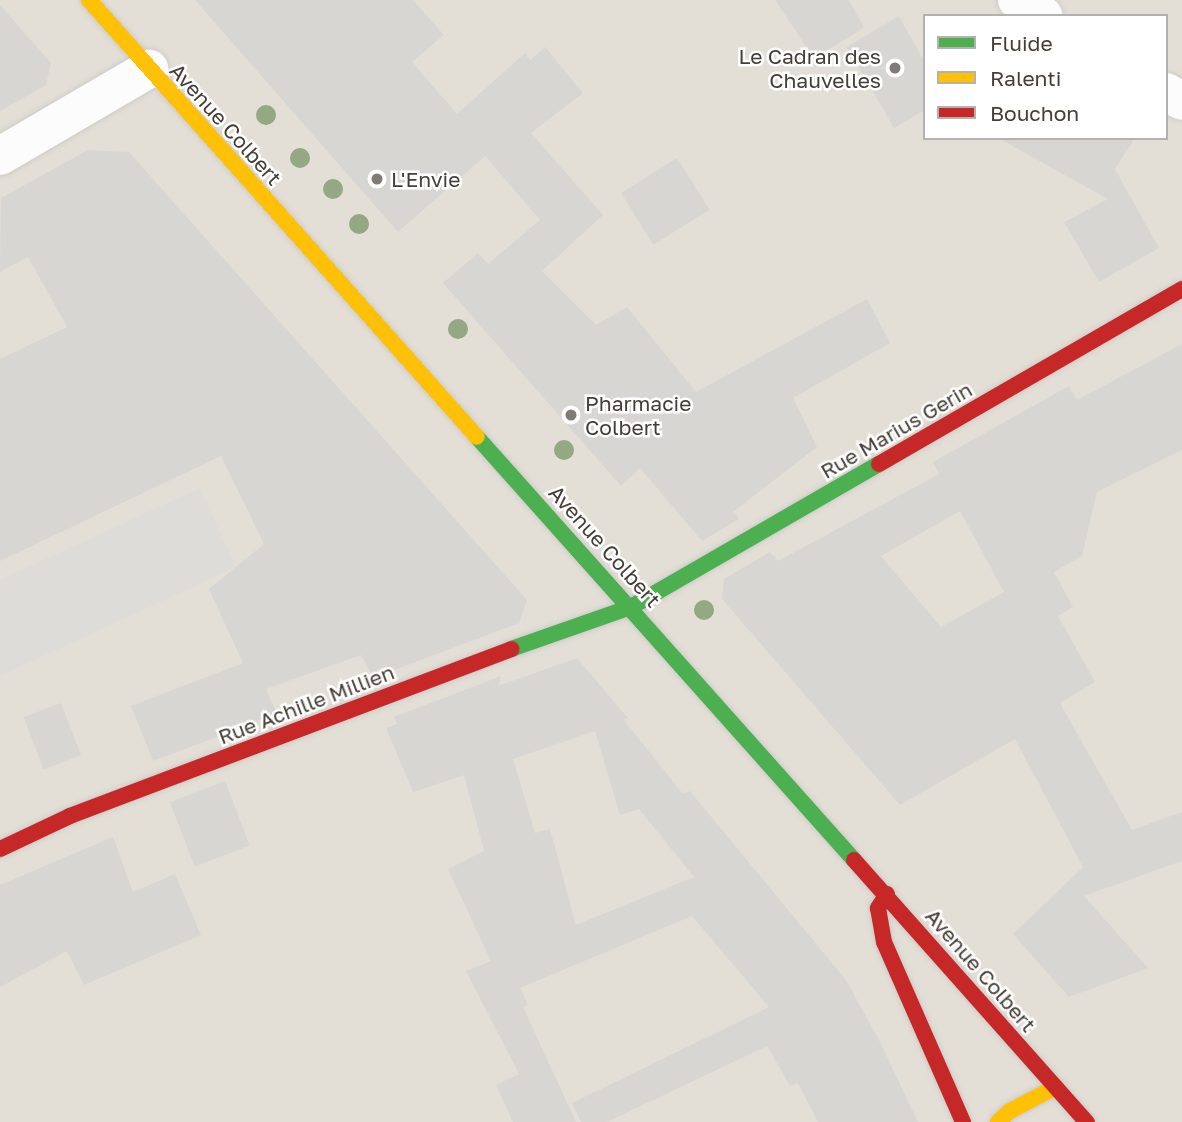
<!DOCTYPE html>
<style>
body{margin:0}
#map{position:relative;width:1182px;height:1122px;overflow:hidden;background:#efedea;font-family:"Golos Text",sans-serif}
div>[style]{position:absolute}
[style*='--x']{left:calc(var(--x)*1px);top:calc(var(--y)*1px);width:calc(var(--w)*1px);rotate:calc(var(--a)*1deg)}
.residential>*{inset:0;background:#e3dfd7}
.parking>*{inset:0;background:#dedcd9}
.building>*{inset:0;background:#d8d6d2;transform-origin:0 0}
.roads{filter:drop-shadow(0 0 2px #cdcbc7) drop-shadow(0 0 2px #cdcbc7)}
.street>*{height:38px;margin:-19px;padding:0 19px;transform-origin:19px;border-radius:19px;background:#fdfcfc}
.fast>*{height:16px;margin:-8px;padding:0 8px;transform-origin:8px;border-radius:8px;background:#4caf50}
.slow>*{height:16px;margin:-8px;padding:0 8px;transform-origin:8px;border-radius:8px;background:#ffc107}
.jam>*{height:16px;margin:-8px;padding:0 8px;transform-origin:8px;border-radius:8px;background:#c62828}
.trees>*{width:20px;height:20px;margin:-10px;border-radius:50%;background:#94a883}
.dots>*{width:19px;height:19px;translate:-50% -50%;box-sizing:border-box;border:4px solid #fff;border-radius:50%}
span{translate:-50% -50%;white-space:nowrap;text-align:center;line-height:1.15;-webkit-text-stroke:5px #fff;paint-order:stroke}
.poi-label{font-size:21px;color:#443e36}
.right{translate:-100% -50%;text-align:right}
.left{translate:0 -50%;text-align:left}
.street-label{font-size:21px;color:#443e36}
.legend{position:absolute;left:923px;top:14px;width:245px;height:126px;box-sizing:border-box;background:#fff;border:2px solid #b4b2af;margin:0;padding:9px 12px;list-style:none;font-size:21px;color:#443e36}
.legend li{display:flex;align-items:center;gap:14px;height:35px}
.legend b{width:35px;border:2px solid #b4b2af}
</style>
<div id="map">
<div class="residential">
<div style="clip-path:polygon(evenodd,0 0,1182px 0,1182px 1122px,0 1122px,0 0,925px 16px,1166px 16px,1166px 138px,925px 138px,925px 16px)"></div>
</div>
<div class="parking">
<div style="clip-path:polygon(200px 488px,236px 567px,0 676px,0 580px)"></div>
</div>
<div class="building">
<div style="clip-path:polygon(195px 0,413px 0,444px 35px,412px 62px,457px 114px,525px 53px,530px 60px,545px 47px,583px 93px,531px 133px,603px 215px,542px 271px,596px 325px,627px 307px,696px 392px,867px 299px,890px 343px,793px 398px,817px 447px,733px 512px,739px 519px,702px 541px,640px 468px,621px 486px,443px 283px,478px 253px,488px 264px,540px 220px,485px 156px,398px 232px)"></div>
<div style="clip-path:polygon(775px 0,849px 0,864px 28px,814px 58px)"></div>
<div style="clip-path:polygon(0 5px,51px 63px,46px 85px,0 111px)"></div>
<div style="clip-path:polygon(899px 16px,925px 63px,925px 110px,894px 128px,847px 47px)"></div>
<div style="clip-path:polygon(998px 138px,1135px 138px,1115px 169px,1159px 248px,1099px 282px,1064px 222px,1108px 199px)"></div>
<div style="clip-path:polygon(88px 150px,129px 152px,527px 600px,519px 623px,373px 678px,361px 655px,266px 689px,277px 714px,153px 761px,131px 706px,243px 663px,209px 589px,264px 544px,221px 456px,0 561px,0 359px,67px 327px,28px 257px,0 272px,1px 198px)"></div>
<div style="left:677px;top:158px;width:61px;height:66px;rotate:58deg"></div>
<div style="clip-path:polygon(evenodd,1182px 344px,1182px 450px,1097px 492px,1082px 556px,1054px 572px,1073px 607px,1058px 616px,1095px 682px,1060px 703px,1132px 830px,1182px 812px,1182px 861px,1084px 896px,1148px 968px,1069px 997px,1013px 934px,1083px 867px,1015px 739px,900px 805px,722px 599px,724px 579px,770px 552px,778px 561px,939px 474px,933px 462px,1069px 386px,1077px 400px,1182px 344px,960px 511px,1004px 592px,941px 627px,881px 556px,960px 511px)"></div>
<div style="clip-path:polygon(evenodd,577px 658px,628px 718px,624px 720px,683px 794px,690px 791px,846px 980px,879px 1040px,918px 1122px,818px 1122px,798px 1083px,790px 1086px,767px 1046px,607px 1122px,581px 1122px,572px 1103px,769px 1007px,692px 916px,520px 988px,528px 1005px,523px 1007px,576px 1122px,513px 1122px,496px 1085px,519px 1074px,466px 971px,491px 961px,448px 869px,484px 851px,464px 775px,413px 792px,386px 728px,397px 724px,394px 717px,501px 676px,498px 686px,577px 658px,595px 731px,620px 815px,639px 809px,694px 877px,576px 925px,550px 829px,535px 833px,513px 759px,595px 731px)"></div>
<div style="left:61px;top:703px;width:56px;height:40px;rotate:69deg"></div>
<div style="left:225px;top:781px;width:69px;height:59px;rotate:69deg"></div>
<div style="clip-path:polygon(113px 837px,133px 892px,175px 874px,201px 935px,84px 985px,67px 951px,0 987px,0 885px)"></div>
</div>
<div class="roads">
<div class="street">
<div style="--x:1017;--y:0;--w:31;--a:31"></div>
<div style="--x:1166;--y:92;--w:18;--a:29"></div>
<div style="--x:0;--y:156;--w:173;--a:-30.3"></div>
</div>
<div class="fast">
<div style="--x:477;--y:437;--w:567;--a:48.29"></div>
<div style="--x:511;--y:649;--w:127;--a:-19.3"></div>
<div style="--x:631;--y:607;--w:286;--a:-30"></div>
</div>
<div class="slow">
<div style="--x:89;--y:0;--w:584;--a:48.4"></div>
<div style="--x:998;--y:1122;--w:16;--a:-43"></div>
<div style="--x:1010;--y:1111;--w:52;--a:-27.6"></div>
</div>
<div class="jam">
<div style="--x:879;--y:464;--w:350;--a:-30"></div>
<div style="--x:0;--y:849;--w:77;--a:-25.2"></div>
<div style="--x:70;--y:816;--w:472;--a:-20.7"></div>
<div style="--x:854;--y:860;--w:351;--a:48.4"></div>
<div style="--x:887;--y:894;--w:17;--a:123"></div>
<div style="--x:878;--y:908;--w:35;--a:80"></div>
<div style="--x:884;--y:942;--w:197;--a:66.3"></div>
</div>
</div>
<div class="trees">
<div style="left:266px;top:115px"></div>
<div style="left:300px;top:158px"></div>
<div style="left:333px;top:189px"></div>
<div style="left:359px;top:224px"></div>
<div style="left:458px;top:329px"></div>
<div style="left:564px;top:450px"></div>
<div style="left:704px;top:610px"></div>
</div>
<div class="dots">
<div style="left:895px;top:68px;background:#807b75"></div>
<div style="left:377px;top:179px;background:#807b75"></div>
<div style="left:571px;top:415px;background:#807b75"></div>
</div>
<div class="poi-label">
<span class="right" style="left:881px;top:68px">Le Cadran des<br>Chauvelles</span>
<span class="left" style="left:391px;top:179px">L'Envie</span>
<span class="left" style="left:585px;top:415px">Pharmacie<br>Colbert</span>
</div>
<div class="street-label">
<span style="left:226px;top:124px;rotate:48deg">Avenue Colbert</span>
<span style="left:896px;top:430px;rotate:-30deg">Rue Marius Gerin</span>
<span style="left:605px;top:546px;rotate:48deg">Avenue Colbert</span>
<span style="left:306px;top:704px;rotate:-21deg">Rue Achille Millien</span>
<span style="left:981px;top:970px;rotate:49deg">Avenue Colbert</span>
</div>
<ul class="legend">
<li><b style="height:9px;background:#4caf50"></b>Fluide</li>
<li><b style="height:9px;background:#ffc107"></b>Ralenti</li>
<li><b style="height:9px;background:#c62828"></b>Bouchon</li>
</ul>
</div>
